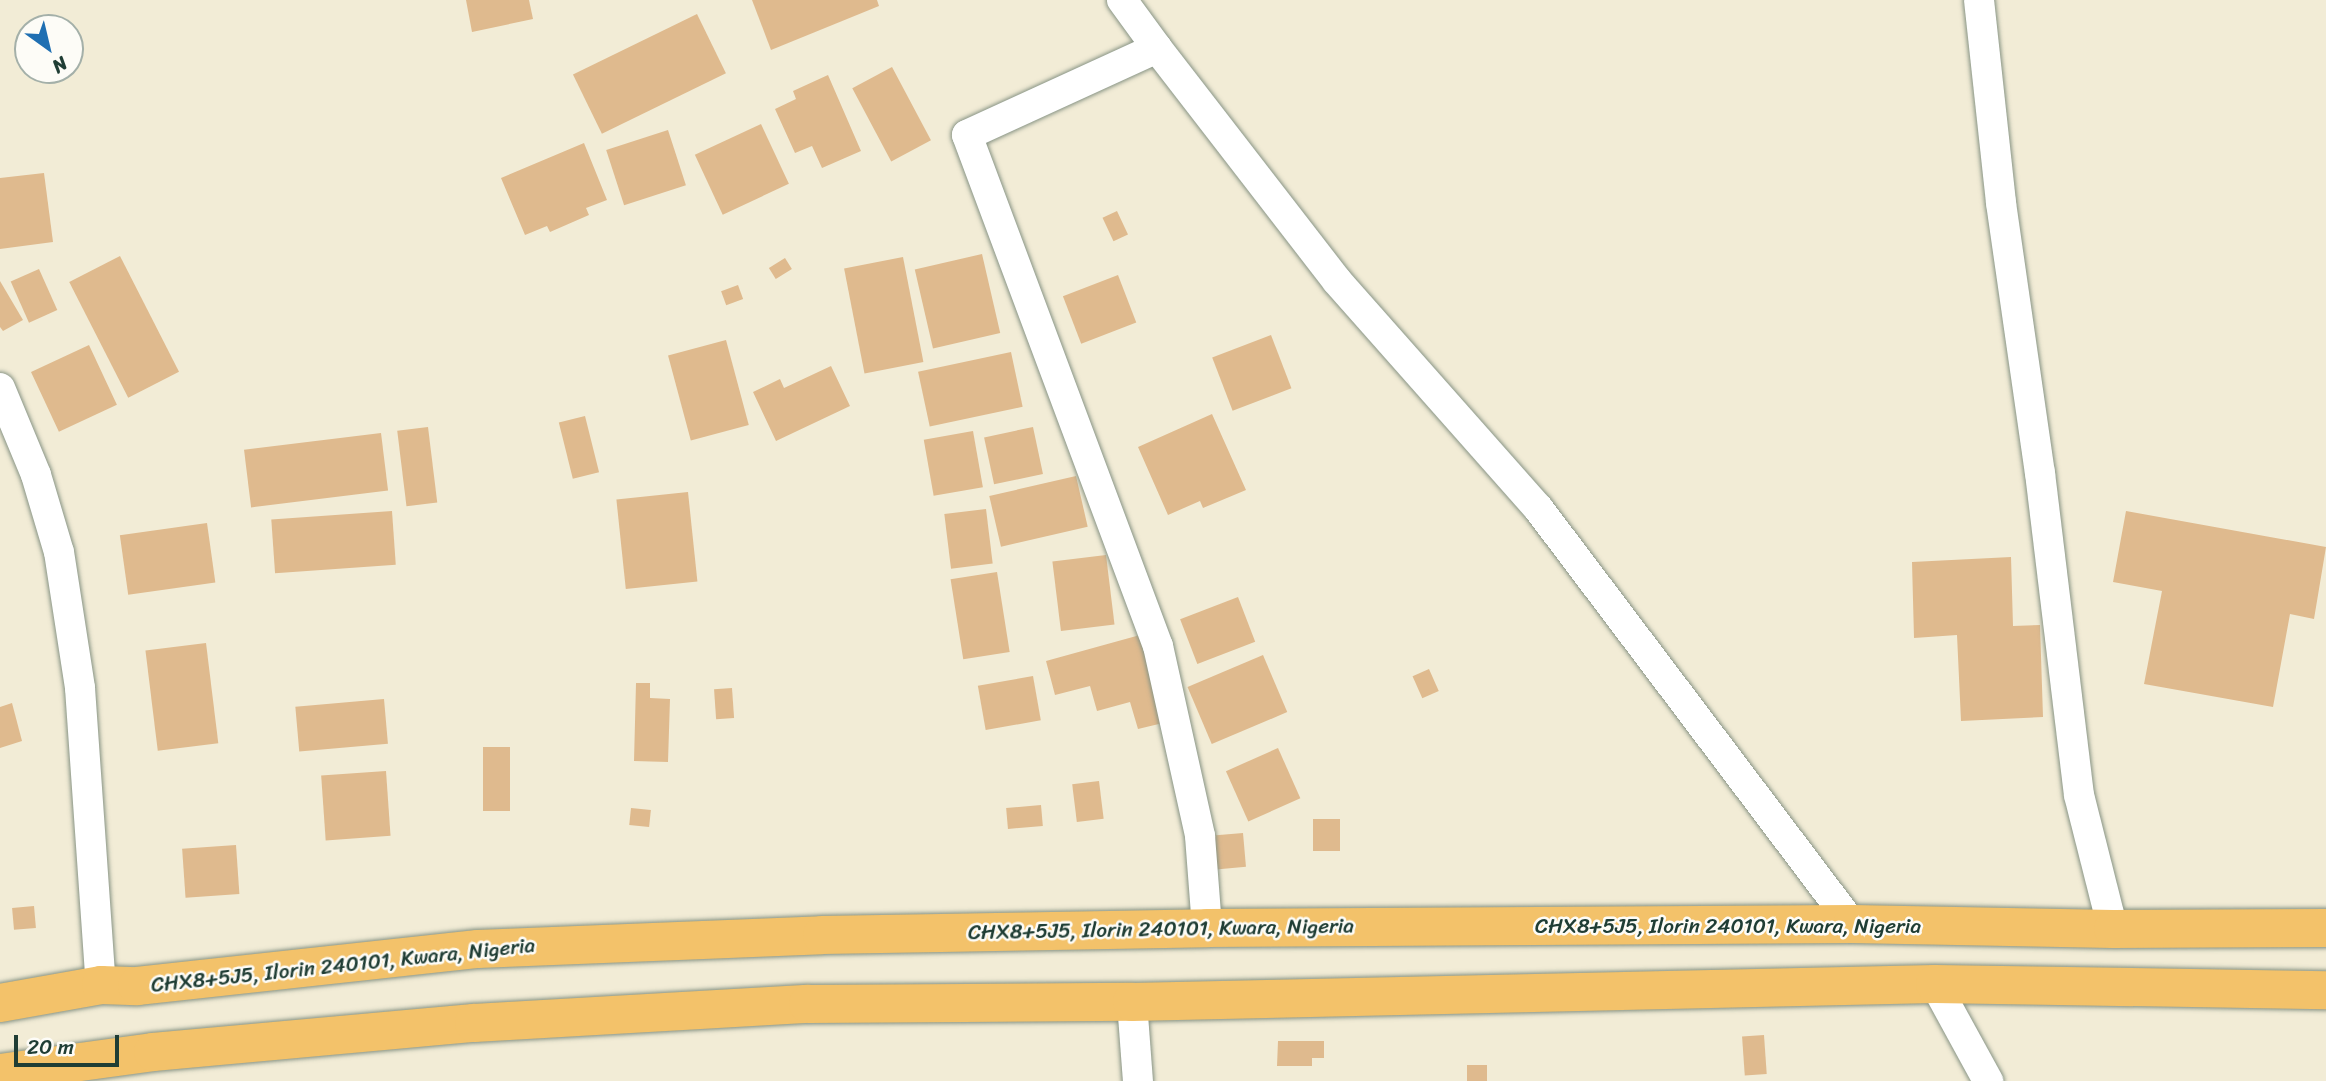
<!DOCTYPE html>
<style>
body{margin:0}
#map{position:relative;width:2326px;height:1081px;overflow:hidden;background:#f2ecd6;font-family:Sriracha,sans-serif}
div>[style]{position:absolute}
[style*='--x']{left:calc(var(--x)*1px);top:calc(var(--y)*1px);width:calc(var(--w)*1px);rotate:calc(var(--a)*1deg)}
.building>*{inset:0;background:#dfba8e;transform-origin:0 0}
.roads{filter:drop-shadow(0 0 2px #889485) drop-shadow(0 0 2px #889485)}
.minor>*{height:30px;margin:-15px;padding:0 15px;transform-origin:15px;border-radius:15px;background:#fff}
.primary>*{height:38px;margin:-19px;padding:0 19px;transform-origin:19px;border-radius:19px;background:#f3c26a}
span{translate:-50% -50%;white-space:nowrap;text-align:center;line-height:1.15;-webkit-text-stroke:5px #fdfcf7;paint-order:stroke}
.street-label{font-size:21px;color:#1f3d34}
.north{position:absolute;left:14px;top:14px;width:70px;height:70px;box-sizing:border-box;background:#fdfcf7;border:2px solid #a4b0a9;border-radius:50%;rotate:146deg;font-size:19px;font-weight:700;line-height:28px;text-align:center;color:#1f3d34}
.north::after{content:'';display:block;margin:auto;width:24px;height:32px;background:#1f6fb2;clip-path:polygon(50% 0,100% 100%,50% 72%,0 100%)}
.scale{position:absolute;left:14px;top:1035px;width:105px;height:32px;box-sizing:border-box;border:4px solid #1f3d34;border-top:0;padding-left:9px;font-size:21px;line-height:24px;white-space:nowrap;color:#1f3d34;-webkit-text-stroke:5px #fdfcf7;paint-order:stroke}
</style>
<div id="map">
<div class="building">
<div style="clip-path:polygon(466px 0,529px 0,533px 19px,472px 32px)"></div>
<div style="clip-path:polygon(752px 0,877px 0,879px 6px,771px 50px)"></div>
<div style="left:697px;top:14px;width:66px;height:138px;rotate:64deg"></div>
<div style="left:892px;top:67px;width:83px;height:45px;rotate:62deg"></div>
<div style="clip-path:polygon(828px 75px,861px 151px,822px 168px,812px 146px,795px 153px,775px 109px,796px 99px,793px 91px)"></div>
<div style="left:761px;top:124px;width:66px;height:73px;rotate:65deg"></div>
<div style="left:668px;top:130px;width:58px;height:65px;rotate:72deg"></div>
<div style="clip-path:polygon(584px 143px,607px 200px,586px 208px,589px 215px,550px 232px,547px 226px,525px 235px,501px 178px)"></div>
<div style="clip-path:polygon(44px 173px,53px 242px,0 249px,0 178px)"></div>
<div style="left:1117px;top:211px;width:26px;height:16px;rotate:65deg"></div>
<div style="left:982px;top:254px;width:81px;height:69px;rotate:77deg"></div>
<div style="left:120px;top:256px;width:130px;height:57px;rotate:63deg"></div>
<div style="left:903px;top:257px;width:107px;height:60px;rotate:79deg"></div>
<div style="left:785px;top:258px;width:13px;height:19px;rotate:58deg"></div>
<div style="left:39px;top:269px;width:45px;height:31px;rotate:66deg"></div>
<div style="left:1118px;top:275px;width:51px;height:59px;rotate:69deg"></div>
<div style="clip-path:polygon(0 281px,23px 320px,3px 331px,0 327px)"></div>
<div style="left:738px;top:285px;width:15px;height:18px;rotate:70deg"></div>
<div style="left:1271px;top:335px;width:57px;height:63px;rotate:69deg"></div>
<div style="left:726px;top:340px;width:88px;height:60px;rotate:75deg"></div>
<div style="left:89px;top:345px;width:66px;height:64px;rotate:65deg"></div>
<div style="left:1011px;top:352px;width:56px;height:95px;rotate:78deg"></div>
<div style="clip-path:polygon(831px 366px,850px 406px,776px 441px,753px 392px,780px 379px,784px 388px)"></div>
<div style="clip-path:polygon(1212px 414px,1246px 490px,1203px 508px,1200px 501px,1168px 515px,1138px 447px)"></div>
<div style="left:585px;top:416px;width:58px;height:27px;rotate:76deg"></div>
<div style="left:428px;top:427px;width:76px;height:31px;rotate:83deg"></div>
<div style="left:1033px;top:427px;width:48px;height:50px;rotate:78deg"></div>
<div style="left:973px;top:431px;width:57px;height:50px;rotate:80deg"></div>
<div style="left:381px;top:433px;width:58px;height:138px;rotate:83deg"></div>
<div style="left:1076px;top:476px;width:52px;height:89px;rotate:77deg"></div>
<div style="left:688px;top:492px;width:90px;height:72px;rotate:84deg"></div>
<div style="left:986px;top:509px;width:55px;height:42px;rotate:83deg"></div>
<div style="left:392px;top:511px;width:54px;height:121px;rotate:86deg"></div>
<div style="clip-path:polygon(2126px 511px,2326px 547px,2314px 619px,2290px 614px,2273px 707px,2144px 684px,2162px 591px,2113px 582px)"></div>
<div style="left:207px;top:523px;width:60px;height:88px;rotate:82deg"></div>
<div style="left:1106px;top:555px;width:70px;height:54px;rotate:83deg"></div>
<div style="clip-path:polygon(2011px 557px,2013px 626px,2040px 625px,2043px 717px,1961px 721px,1957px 635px,1914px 638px,1912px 562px)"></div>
<div style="left:997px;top:572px;width:81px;height:47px;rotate:81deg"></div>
<div style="left:1238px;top:597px;width:48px;height:62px;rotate:69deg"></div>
<div style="clip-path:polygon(1140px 635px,1163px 723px,1138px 729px,1130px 702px,1097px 711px,1090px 686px,1055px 695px,1046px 661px)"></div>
<div style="left:206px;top:643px;width:101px;height:61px;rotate:83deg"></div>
<div style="left:1263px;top:655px;width:62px;height:82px;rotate:67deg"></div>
<div style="left:1429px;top:669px;width:24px;height:18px;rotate:66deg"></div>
<div style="left:1033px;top:676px;width:45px;height:56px;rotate:80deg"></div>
<div style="clip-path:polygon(636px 683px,650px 683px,650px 698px,670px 699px,668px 762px,634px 761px)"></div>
<div style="left:732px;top:688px;width:30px;height:18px;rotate:86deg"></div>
<div style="left:384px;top:699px;width:45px;height:89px;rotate:85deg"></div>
<div style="clip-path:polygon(12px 703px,22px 741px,0 748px,0 707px)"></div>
<div style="left:483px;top:747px;width:27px;height:64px"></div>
<div style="left:1278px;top:748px;width:55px;height:57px;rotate:66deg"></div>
<div style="left:386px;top:771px;width:65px;height:65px;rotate:86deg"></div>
<div style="left:1099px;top:781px;width:38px;height:27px;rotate:83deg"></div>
<div style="left:1041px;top:805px;width:21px;height:35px;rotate:85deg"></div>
<div style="left:631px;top:808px;width:20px;height:17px;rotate:6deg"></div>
<div style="left:1313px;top:819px;width:27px;height:32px"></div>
<div style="left:1243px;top:833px;width:34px;height:30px;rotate:85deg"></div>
<div style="left:236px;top:845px;width:49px;height:54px;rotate:86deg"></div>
<div style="left:34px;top:906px;width:22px;height:22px;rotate:85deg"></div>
<div style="left:1764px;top:1035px;width:39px;height:22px;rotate:86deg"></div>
<div style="clip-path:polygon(1278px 1041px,1324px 1041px,1324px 1058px,1312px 1058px,1312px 1066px,1277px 1066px)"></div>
<div style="left:1467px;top:1065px;width:20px;height:16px"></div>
</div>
<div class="roads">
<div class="minor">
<div style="--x:1122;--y:0;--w:59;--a:53.9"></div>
<div style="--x:1157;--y:48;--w:209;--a:155.4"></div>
<div style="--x:967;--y:135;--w:546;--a:69.51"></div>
<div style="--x:1158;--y:646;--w:195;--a:77.5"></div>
<div style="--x:1200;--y:836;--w:92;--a:85.6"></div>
<div style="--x:1979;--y:0;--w:204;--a:83.8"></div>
<div style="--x:2001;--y:203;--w:273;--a:81.8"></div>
<div style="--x:2040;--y:473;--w:324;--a:83.1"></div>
<div style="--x:2079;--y:795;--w:138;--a:75.8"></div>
<div style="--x:1157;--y:48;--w:294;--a:52.3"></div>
<div style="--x:1337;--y:281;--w:303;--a:48.5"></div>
<div style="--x:1538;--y:508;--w:521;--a:52.95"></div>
<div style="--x:0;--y:388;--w:94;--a:67.5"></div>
<div style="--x:36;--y:475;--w:80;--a:73.4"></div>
<div style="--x:59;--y:552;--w:138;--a:81.2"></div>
<div style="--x:80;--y:688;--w:298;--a:86"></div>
<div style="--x:1935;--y:984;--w:111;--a:61.3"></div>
<div style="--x:1132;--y:1002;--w:79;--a:85.7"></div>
</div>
<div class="primary">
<div style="--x:0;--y:1003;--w:103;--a:-10.1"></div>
<div style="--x:101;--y:985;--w:36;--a:2"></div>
<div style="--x:137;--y:986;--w:343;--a:-6.2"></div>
<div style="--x:478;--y:949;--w:344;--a:-2.3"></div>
<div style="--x:822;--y:935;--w:385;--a:-1"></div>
<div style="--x:1207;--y:928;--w:645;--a:-0.36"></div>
<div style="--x:1852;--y:924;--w:261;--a:1.1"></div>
<div style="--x:2113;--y:929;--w:213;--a:-0.3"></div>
<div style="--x:0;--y:1073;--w:154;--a:-7.8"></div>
<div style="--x:153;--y:1052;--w:322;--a:-5.2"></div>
<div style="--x:474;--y:1023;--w:335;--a:-3.3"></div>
<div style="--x:808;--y:1004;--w:324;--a:-0.4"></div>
<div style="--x:1132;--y:1002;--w:803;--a:-1.28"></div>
<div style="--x:1935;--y:984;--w:391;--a:0.9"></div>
</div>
</div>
<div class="street-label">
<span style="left:1728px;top:926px">CHX8+5J5, Ilorin 240101, Kwara, Nigeria</span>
<span style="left:1161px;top:929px;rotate:-1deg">CHX8+5J5, Ilorin 240101, Kwara, Nigeria</span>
<span style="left:343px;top:965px;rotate:-6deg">CHX8+5J5, Ilorin 240101, Kwara, Nigeria</span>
</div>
<div class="north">N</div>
<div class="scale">20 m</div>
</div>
